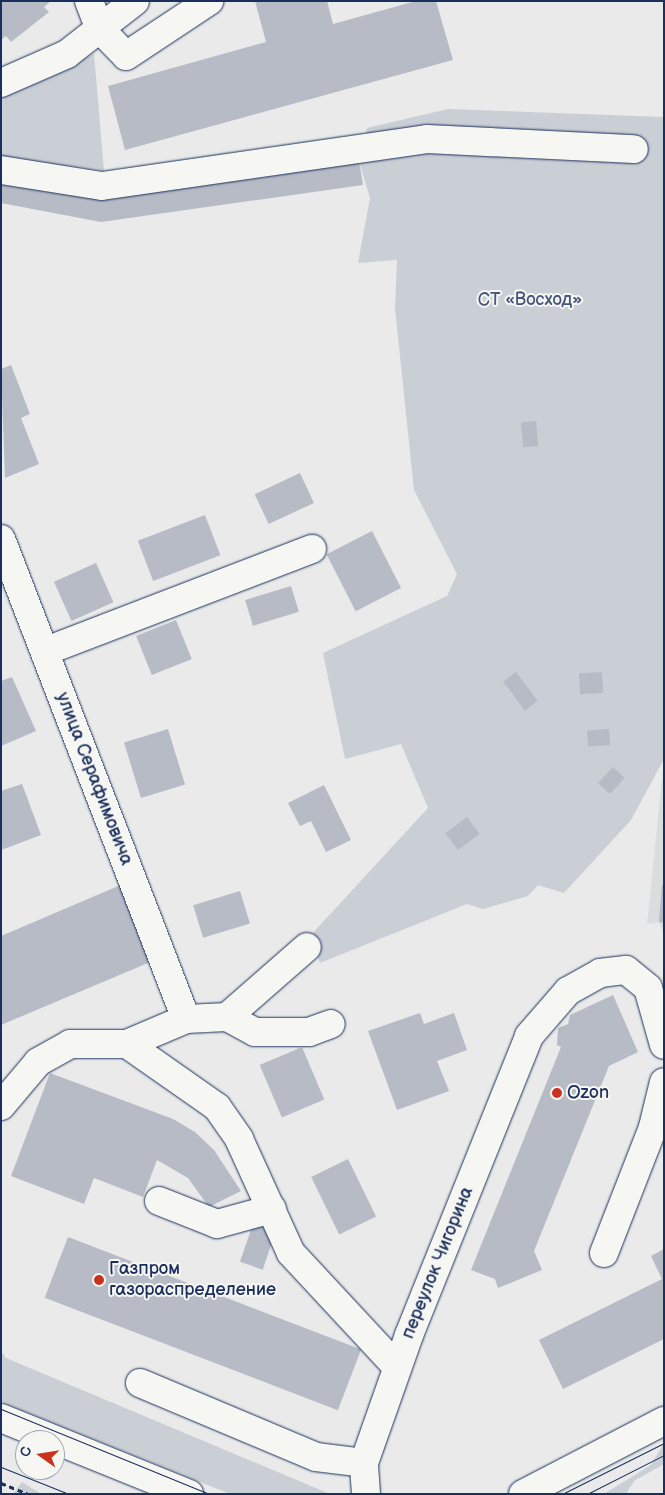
<!DOCTYPE html>
<meta charset="utf-8">
<style>
body{margin:0}
#map{position:relative;width:665px;height:1495px;overflow:hidden;background:#e9eae9;font-family:"Balsamiq Sans",sans-serif}
div>[style]{position:absolute}
[style*='--x']{left:calc(var(--x)*1px);top:calc(var(--y)*1px);width:calc(var(--w)*1px);rotate:calc(var(--a)*1deg)}
.built>*{inset:0;background:#dadcde}
.green>*{inset:0;background:#caced5}
.building>*{inset:0;background:#b6bbc6;transform-origin:0 0}
.path>*{height:3px;margin-top:-1.5px;transform-origin:0;background:repeating-linear-gradient(90deg,#1b2f5e 0 5px,transparent 0 9px)}
.roads{filter:drop-shadow(0 0 1px #1b2f5e) drop-shadow(0 0 1px #1b2f5e)}
.minor>*{height:28px;margin:-14px;padding:0 14px;transform-origin:14px;border-radius:14px;background:#f6f6f2}
.tram>*{height:1px;margin:-0.5px;padding:0 0.5px;transform-origin:0.5px;border-radius:0.5px;background:#1b2f5e}
.dots>*{width:14px;height:14px;translate:-50% -50%;box-sizing:border-box;border:2px solid #f6f6f2;border-radius:50%}
span{translate:-50% -50%;white-space:nowrap;text-align:center;line-height:1.15;-webkit-text-stroke:4px #f6f6f2;paint-order:stroke}
.park-label{font-size:18px;color:#47577c}
.street-label{font-size:18px;color:#1b2f5e}
.poi-label{font-size:18px;color:#1b2f5e}
.left{translate:0 -50%;text-align:left}
.frame{position:absolute;inset:0;border:2px solid #1b2f5e;pointer-events:none}
.north{position:absolute;left:15px;top:1430px;width:50px;height:50px;box-sizing:border-box;background:#f6f6f2;border:1px solid #9ea6b7;border-radius:50%;rotate:283deg;font-size:14px;font-weight:700;line-height:20px;text-align:center;color:#1b2f5e}
.north::after{content:'';display:block;margin:auto;width:18px;height:22px;background:#c8321e;clip-path:polygon(50% 0,100% 100%,50% 72%,0 100%)}
</style>
<div id="map">
<div class="built">
<div style="clip-path:polygon(664px 759px,664px 934px,659px 922px,647px 924px)"></div>
</div>
<div class="green">
<div style="clip-path:polygon(94px 54px,104px 171px,1px 157px,1px 94px)"></div>
<div style="clip-path:polygon(448px 109px,664px 117px,664px 759px,631px 820px,564px 893px,538px 885px,528px 896px,483px 909px,467px 904px,320px 963px,310px 936px,428px 808px,401px 744px,345px 759px,323px 653px,447px 596px,457px 574px,414px 490px,395px 308px,397px 260px,358px 263px,370px 198px,359px 161px,367px 128px)"></div>
<div style="clip-path:polygon(1px 1351px,6px 1358px,330px 1494px,230px 1494px,1px 1402px)"></div>
<div style="clip-path:polygon(664px 1443px,664px 1464px,634px 1481px,626px 1494px,604px 1494px,651px 1465px)"></div>
<div style="clip-path:polygon(22px 1482px,41px 1494px,13px 1494px)"></div>
</div>
<div class="building">
<div style="clip-path:polygon(1px 1px,51px 1px,44px 7px,49px 12px,11px 42px,6px 36px,1px 40px)"></div>
<div style="clip-path:polygon(255px 1px,327px 1px,333px 24px,416px 1px,436px 1px,453px 60px,125px 150px,108px 86px,266px 42px)"></div>
<div style="clip-path:polygon(359px 161px,363px 185px,101px 222px,1px 203px,1px 181px)"></div>
<div style="clip-path:polygon(11px 365px,30px 414px,21px 418px,39px 464px,5px 478px,1px 369px)"></div>
<div style="left:536px;top:421px;width:25px;height:15px;rotate:85deg"></div>
<div style="left:300px;top:473px;width:33px;height:50px;rotate:65deg"></div>
<div style="left:205px;top:515px;width:43px;height:72px;rotate:69deg"></div>
<div style="left:372px;top:531px;width:64px;height:51px;rotate:63deg"></div>
<div style="left:96px;top:563px;width:43px;height:46px;rotate:66deg"></div>
<div style="left:291px;top:586px;width:27px;height:48px;rotate:73deg"></div>
<div style="left:176px;top:620px;width:42px;height:43px;rotate:68deg"></div>
<div style="left:516px;top:672px;width:36px;height:16px;rotate:53deg"></div>
<div style="left:602px;top:672px;width:21px;height:23px;rotate:87deg"></div>
<div style="clip-path:polygon(12px 677px,36px 731px,1px 746px,1px 681px)"></div>
<div style="left:168px;top:729px;width:58px;height:46px;rotate:73deg"></div>
<div style="left:609px;top:729px;width:16px;height:22px;rotate:86deg"></div>
<div style="left:613px;top:767px;width:16px;height:22px;rotate:43deg"></div>
<div style="clip-path:polygon(22px 784px,41px 835px,1px 850px,1px 791px)"></div>
<div style="clip-path:polygon(324px 785px,351px 840px,326px 852px,311px 821px,300px 826px,288px 803px)"></div>
<div style="left:467px;top:817px;width:21px;height:27px;rotate:53deg"></div>
<div style="clip-path:polygon(123px 884px,155px 960px,1px 1025px,1px 936px)"></div>
<div style="clip-path:polygon(662px 885px,664px 885px,664px 923px,659px 922px)"></div>
<div style="left:240px;top:891px;width:34px;height:49px;rotate:73deg"></div>
<div style="clip-path:polygon(613px 995px,638px 1052px,609px 1066px,534px 1251px,542px 1270px,498px 1288px,495px 1279px,471px 1270px,561px 1047px,557px 1045px,558px 1028px,568px 1024px,570px 1015px)"></div>
<div style="clip-path:polygon(420px 1013px,424px 1024px,454px 1013px,467px 1050px,437px 1061px,449px 1091px,397px 1110px,368px 1031px)"></div>
<div style="left:302px;top:1047px;width:57px;height:46px;rotate:67deg"></div>
<div style="clip-path:polygon(50px 1073px,173px 1119px,195px 1132px,214px 1150px,241px 1191px,209px 1207px,188px 1178px,157px 1160px,143px 1197px,94px 1178px,84px 1204px,11px 1176px)"></div>
<div style="left:348px;top:1159px;width:64px;height:41px;rotate:64deg"></div>
<div style="left:253px;top:1224px;width:24px;height:40px;rotate:19deg"></div>
<div style="left:68px;top:1237px;width:314px;height:65px;rotate:21deg"></div>
<div style="clip-path:polygon(664px 1249px,664px 1339px,563px 1389px,539px 1340px,662px 1279px,651px 1256px)"></div>
</div>
<div class="path">
<div style="--x:1;--y:1483;--w:29;--a:22"></div>
</div>
<div class="roads">
<div class="minor">
<div style="--x:89;--y:1;--w:30;--a:69"></div>
<div style="--x:100;--y:29;--w:37;--a:46"></div>
<div style="--x:126;--y:56;--w:100;--a:-33.5"></div>
<div style="--x:1;--y:83;--w:72;--a:-23.7"></div>
<div style="--x:67;--y:54;--w:86;--a:-37.9"></div>
<div style="--x:1;--y:170;--w:102;--a:9"></div>
<div style="--x:102;--y:186;--w:328;--a:-8.2"></div>
<div style="--x:427;--y:139;--w:207;--a:2.8"></div>
<div style="--x:1;--y:539;--w:514;--a:68.92"></div>
<div style="--x:46;--y:651;--w:285;--a:-21"></div>
<div style="--x:227;--y:1017;--w:106;--a:-41.2"></div>
<div style="--x:127;--y:1044;--w:110;--a:35"></div>
<div style="--x:217;--y:1107;--w:39;--a:55"></div>
<div style="--x:239;--y:1139;--w:125;--a:65.5"></div>
<div style="--x:291;--y:1253;--w:156;--a:47.1"></div>
<div style="--x:1;--y:1106;--w:57;--a:-49.9"></div>
<div style="--x:38;--y:1062;--w:37;--a:-29"></div>
<div style="--x:70;--y:1044;--w:57;--a:0"></div>
<div style="--x:127;--y:1044;--w:64;--a:-23"></div>
<div style="--x:186;--y:1019;--w:41;--a:-2.8"></div>
<div style="--x:227;--y:1017;--w:32;--a:28"></div>
<div style="--x:255;--y:1032;--w:54;--a:0"></div>
<div style="--x:309;--y:1032;--w:23;--a:-20"></div>
<div style="--x:159;--y:1201;--w:62;--a:21.6"></div>
<div style="--x:217;--y:1224;--w:57;--a:-15.3"></div>
<div style="--x:604;--y:1253;--w:135;--a:-68.7"></div>
<div style="--x:653;--y:1127;--w:46;--a:-76.3"></div>
<div style="--x:140;--y:1383;--w:191;--a:22.8"></div>
<div style="--x:316;--y:1457;--w:48;--a:7.1"></div>
<div style="--x:1;--y:1418;--w:203;--a:22"></div>
<div style="--x:366;--y:1494;--w:31;--a:-94"></div>
<div style="--x:364;--y:1463;--w:136;--a:-70.6"></div>
<div style="--x:409;--y:1335;--w:322;--a:-68.1"></div>
<div style="--x:529;--y:1036;--w:60;--a:-49.1"></div>
<div style="--x:568;--y:991;--w:37;--a:-29"></div>
<div style="--x:600;--y:973;--w:26;--a:-7"></div>
<div style="--x:626;--y:970;--w:28;--a:39"></div>
<div style="--x:648;--y:988;--w:59;--a:74.3"></div>
<div style="--x:523;--y:1494;--w:159;--a:-27.4"></div>
</div>
</div>
<div class="tram">
<div style="--x:1;--y:1409;--w:225;--a:22.2"></div>
<div style="--x:1;--y:1467;--w:73;--a:21.7"></div>
<div style="--x:562;--y:1494;--w:114;--a:-26.6"></div>
<div style="--x:587;--y:1494;--w:86;--a:-26.9"></div>
</div>
<div class="dots">
<div style="left:557px;top:1093px;background:#c8321e"></div>
<div style="left:99px;top:1280px;background:#c8321e"></div>
</div>
<div class="park-label">
<span style="left:530px;top:300px">СТ «Восход»</span>
</div>
<div class="street-label">
<span style="left:94px;top:779px;rotate:69deg">улица Серафимовича</span>
<span style="left:438px;top:1263px;rotate:-68deg">переулок Чигорина</span>
</div>
<div class="poi-label">
<span class="left" style="left:567px;top:1093px">Ozon</span>
<span class="left" style="left:109px;top:1280px">Газпром<br>газораспределение</span>
</div>
<div class="frame"></div>
<div class="north">С</div>
</div>
